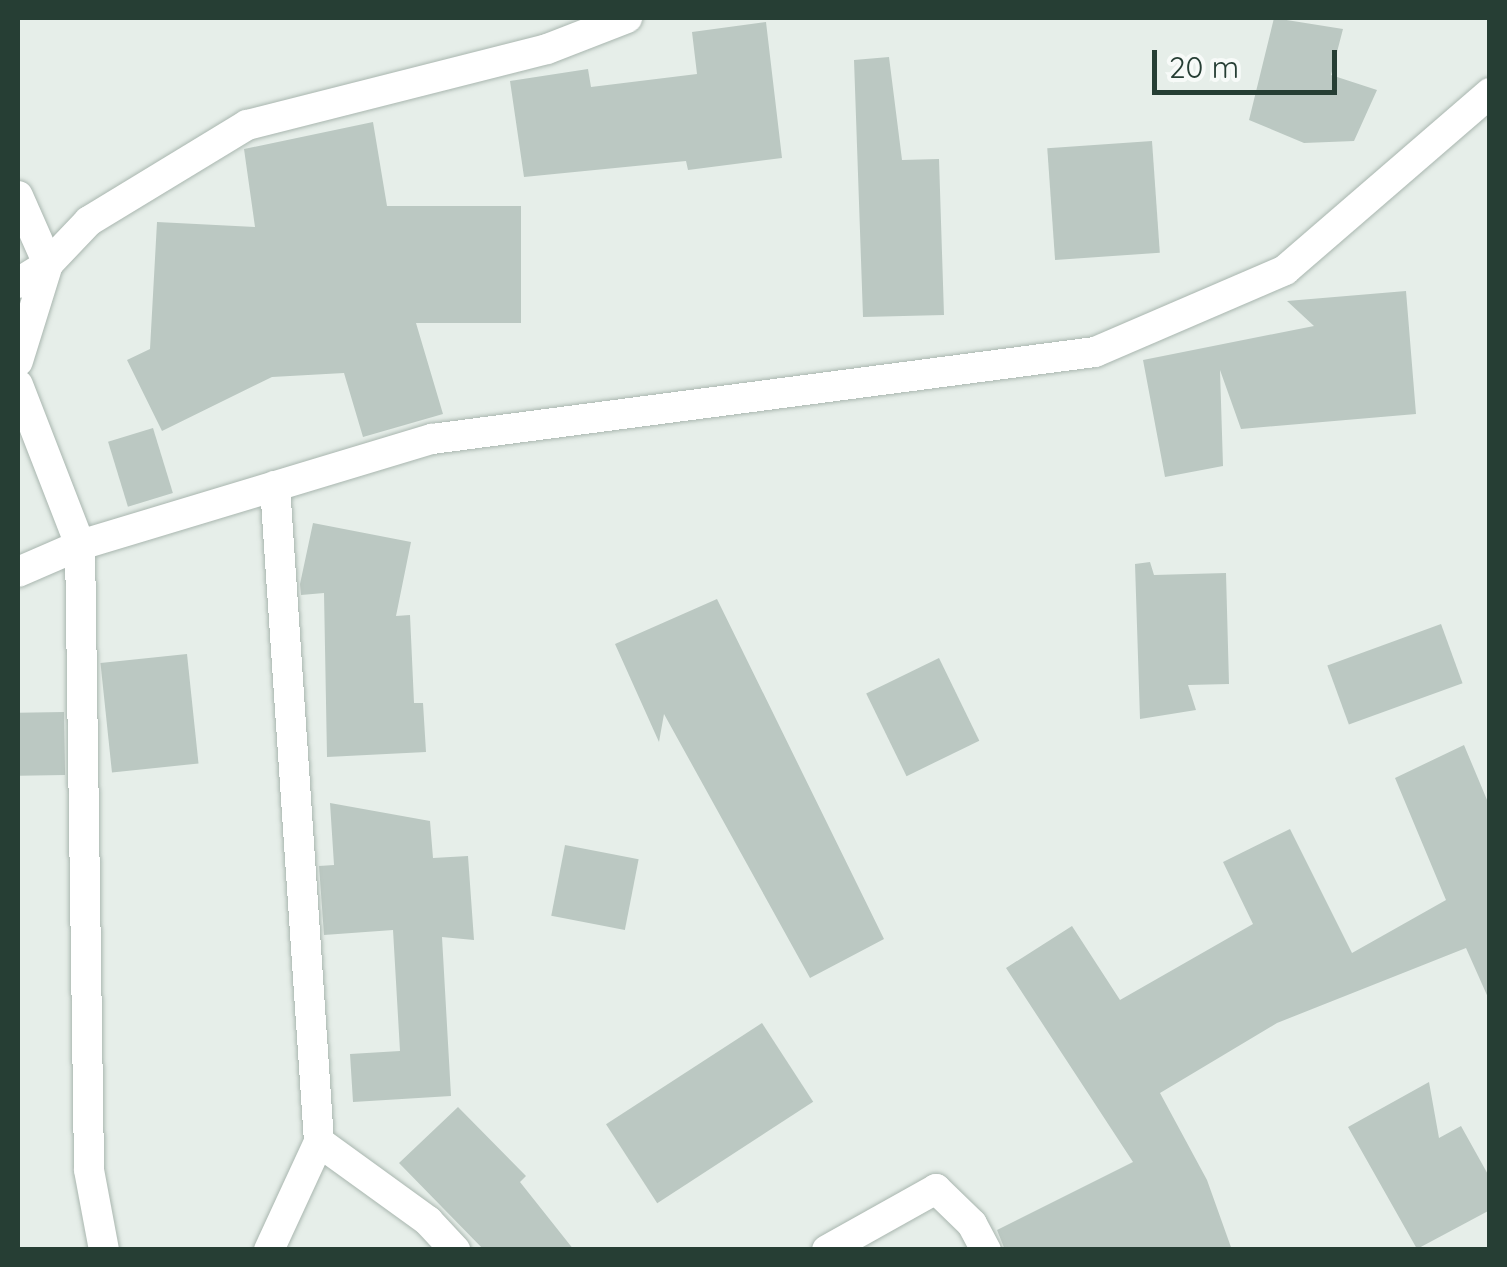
<!DOCTYPE html>
<style>
body{margin:0}
#map{position:relative;width:1507px;height:1267px;overflow:hidden;background:#e6eee9;font-family:Quicksand,sans-serif}
div>[style]{position:absolute}
[style*='--x']{left:calc(var(--x)*1px);top:calc(var(--y)*1px);width:calc(var(--w)*1px);rotate:calc(var(--a)*1deg)}
.building>*{inset:0;background:#bbc8c2;transform-origin:0 0}
.roads{filter:drop-shadow(0 0 2px #a9b6af) drop-shadow(0 0 2px #a9b6af)}
.street>*{height:30px;margin:-15px;padding:0 15px;transform-origin:15px;border-radius:15px;background:#fff}
span{translate:-50% -50%;white-space:nowrap;text-align:center;line-height:1.15;-webkit-text-stroke:8px #f7faf8;paint-order:stroke}
.frame{position:absolute;inset:0;border:20px solid #263e34;pointer-events:none}
.scale{position:absolute;left:1152px;top:50px;width:185px;height:45px;box-sizing:border-box;border:5px solid #263e34;border-top:0;padding-left:12px;font-size:30px;line-height:35px;white-space:nowrap;color:#263e34;-webkit-text-stroke:8px #f7faf8;paint-order:stroke}
</style>
<div id="map">
<div class="building">
<div style="clip-path:polygon(1274px 18px,1343px 29px,1331px 75px,1377px 90px,1354px 141px,1304px 143px,1249px 120px)"></div>
<div style="clip-path:polygon(766px 22px,782px 158px,688px 170px,686px 161px,524px 177px,510px 81px,588px 69px,591px 87px,697px 74px,692px 32px)"></div>
<div style="clip-path:polygon(889px 57px,902px 160px,939px 159px,944px 315px,863px 317px,854px 60px)"></div>
<div style="clip-path:polygon(373px 122px,387px 206px,521px 206px,521px 323px,416px 323px,443px 414px,363px 437px,344px 373px,272px 377px,162px 431px,127px 360px,150px 349px,157px 222px,255px 227px,244px 149px)"></div>
<div style="left:1152px;top:141px;width:112px;height:105px;rotate:86deg"></div>
<div style="clip-path:polygon(1406px 291px,1416px 414px,1241px 429px,1220px 370px,1223px 466px,1165px 477px,1143px 360px,1314px 326px,1287px 301px)"></div>
<div style="left:153px;top:428px;width:68px;height:47px;rotate:73deg"></div>
<div style="clip-path:polygon(313px 523px,411px 542px,396px 616px,410px 615px,414px 703px,423px 703px,426px 752px,327px 757px,324px 593px,301px 595px,300px 584px)"></div>
<div style="clip-path:polygon(1150px 562px,1154px 575px,1226px 573px,1229px 684px,1188px 685px,1196px 710px,1140px 719px,1135px 564px)"></div>
<div style="clip-path:polygon(717px 599px,884px 939px,810px 978px,664px 714px,659px 742px,615px 644px)"></div>
<div style="left:1441px;top:624px;width:63px;height:121px;rotate:70deg"></div>
<div style="left:187px;top:654px;width:110px;height:87px;rotate:84deg"></div>
<div style="left:939px;top:658px;width:92px;height:81px;rotate:64deg"></div>
<div style="left:64px;top:712px;width:63px;height:46px;rotate:89deg"></div>
<div style="clip-path:polygon(1464px 745px,1490px 807px,1490px 1002px,1466px 948px,1277px 1023px,1160px 1093px,1207px 1180px,1232px 1250px,1005px 1250px,997px 1230px,1133px 1162px,1006px 968px,1072px 926px,1120px 1000px,1253px 924px,1223px 862px,1290px 829px,1352px 953px,1446px 900px,1395px 778px)"></div>
<div style="clip-path:polygon(330px 803px,430px 821px,433px 858px,468px 856px,474px 940px,442px 937px,451px 1096px,353px 1102px,350px 1054px,400px 1051px,393px 930px,324px 935px,319px 866px,334px 865px)"></div>
<div style="left:565px;top:845px;width:75px;height:72px;rotate:11deg"></div>
<div style="left:762px;top:1023px;width:94px;height:186px;rotate:57deg"></div>
<div style="clip-path:polygon(1429px 1082px,1439px 1138px,1461px 1126px,1490px 1178px,1490px 1210px,1417px 1249px,1348px 1127px)"></div>
<div style="clip-path:polygon(458px 1107px,526px 1176px,520px 1182px,574px 1250px,484px 1250px,399px 1163px)"></div>
</div>
<div class="roads">
<div class="street">
<div style="--x:18;--y:196;--w:74;--a:66.2"></div>
<div style="--x:48;--y:264;--w:102;--a:107.2"></div>
<div style="--x:18;--y:283;--w:36;--a:-32"></div>
<div style="--x:48;--y:264;--w:59;--a:-46.4"></div>
<div style="--x:89;--y:221;--w:185;--a:-31.3"></div>
<div style="--x:247;--y:125;--w:309;--a:-14.2"></div>
<div style="--x:547;--y:49;--w:86;--a:-21.2"></div>
<div style="--x:18;--y:385;--w:172;--a:68.8"></div>
<div style="--x:80;--y:545;--w:625;--a:89.17"></div>
<div style="--x:89;--y:1170;--w:81;--a:79.4"></div>
<div style="--x:275;--y:486;--w:657;--a:86.16"></div>
<div style="--x:319;--y:1142;--w:135;--a:35.9"></div>
<div style="--x:428;--y:1221;--w:40;--a:47"></div>
<div style="--x:18;--y:572;--w:68;--a:-23.5"></div>
<div style="--x:80;--y:545;--w:368;--a:-16.8"></div>
<div style="--x:432;--y:439;--w:669;--a:-7.48"></div>
<div style="--x:1095;--y:352;--w:207;--a:-23.3"></div>
<div style="--x:1285;--y:270;--w:271;--a:-40.8"></div>
<div style="--x:269;--y:1250;--w:119;--a:-65.2"></div>
<div style="--x:827;--y:1250;--w:125;--a:-29.2"></div>
<div style="--x:936;--y:1189;--w:50;--a:44.2"></div>
<div style="--x:972;--y:1224;--w:30;--a:62"></div>
</div>
</div>
<div class="frame"></div>
<div class="scale">20 m</div>
</div>
